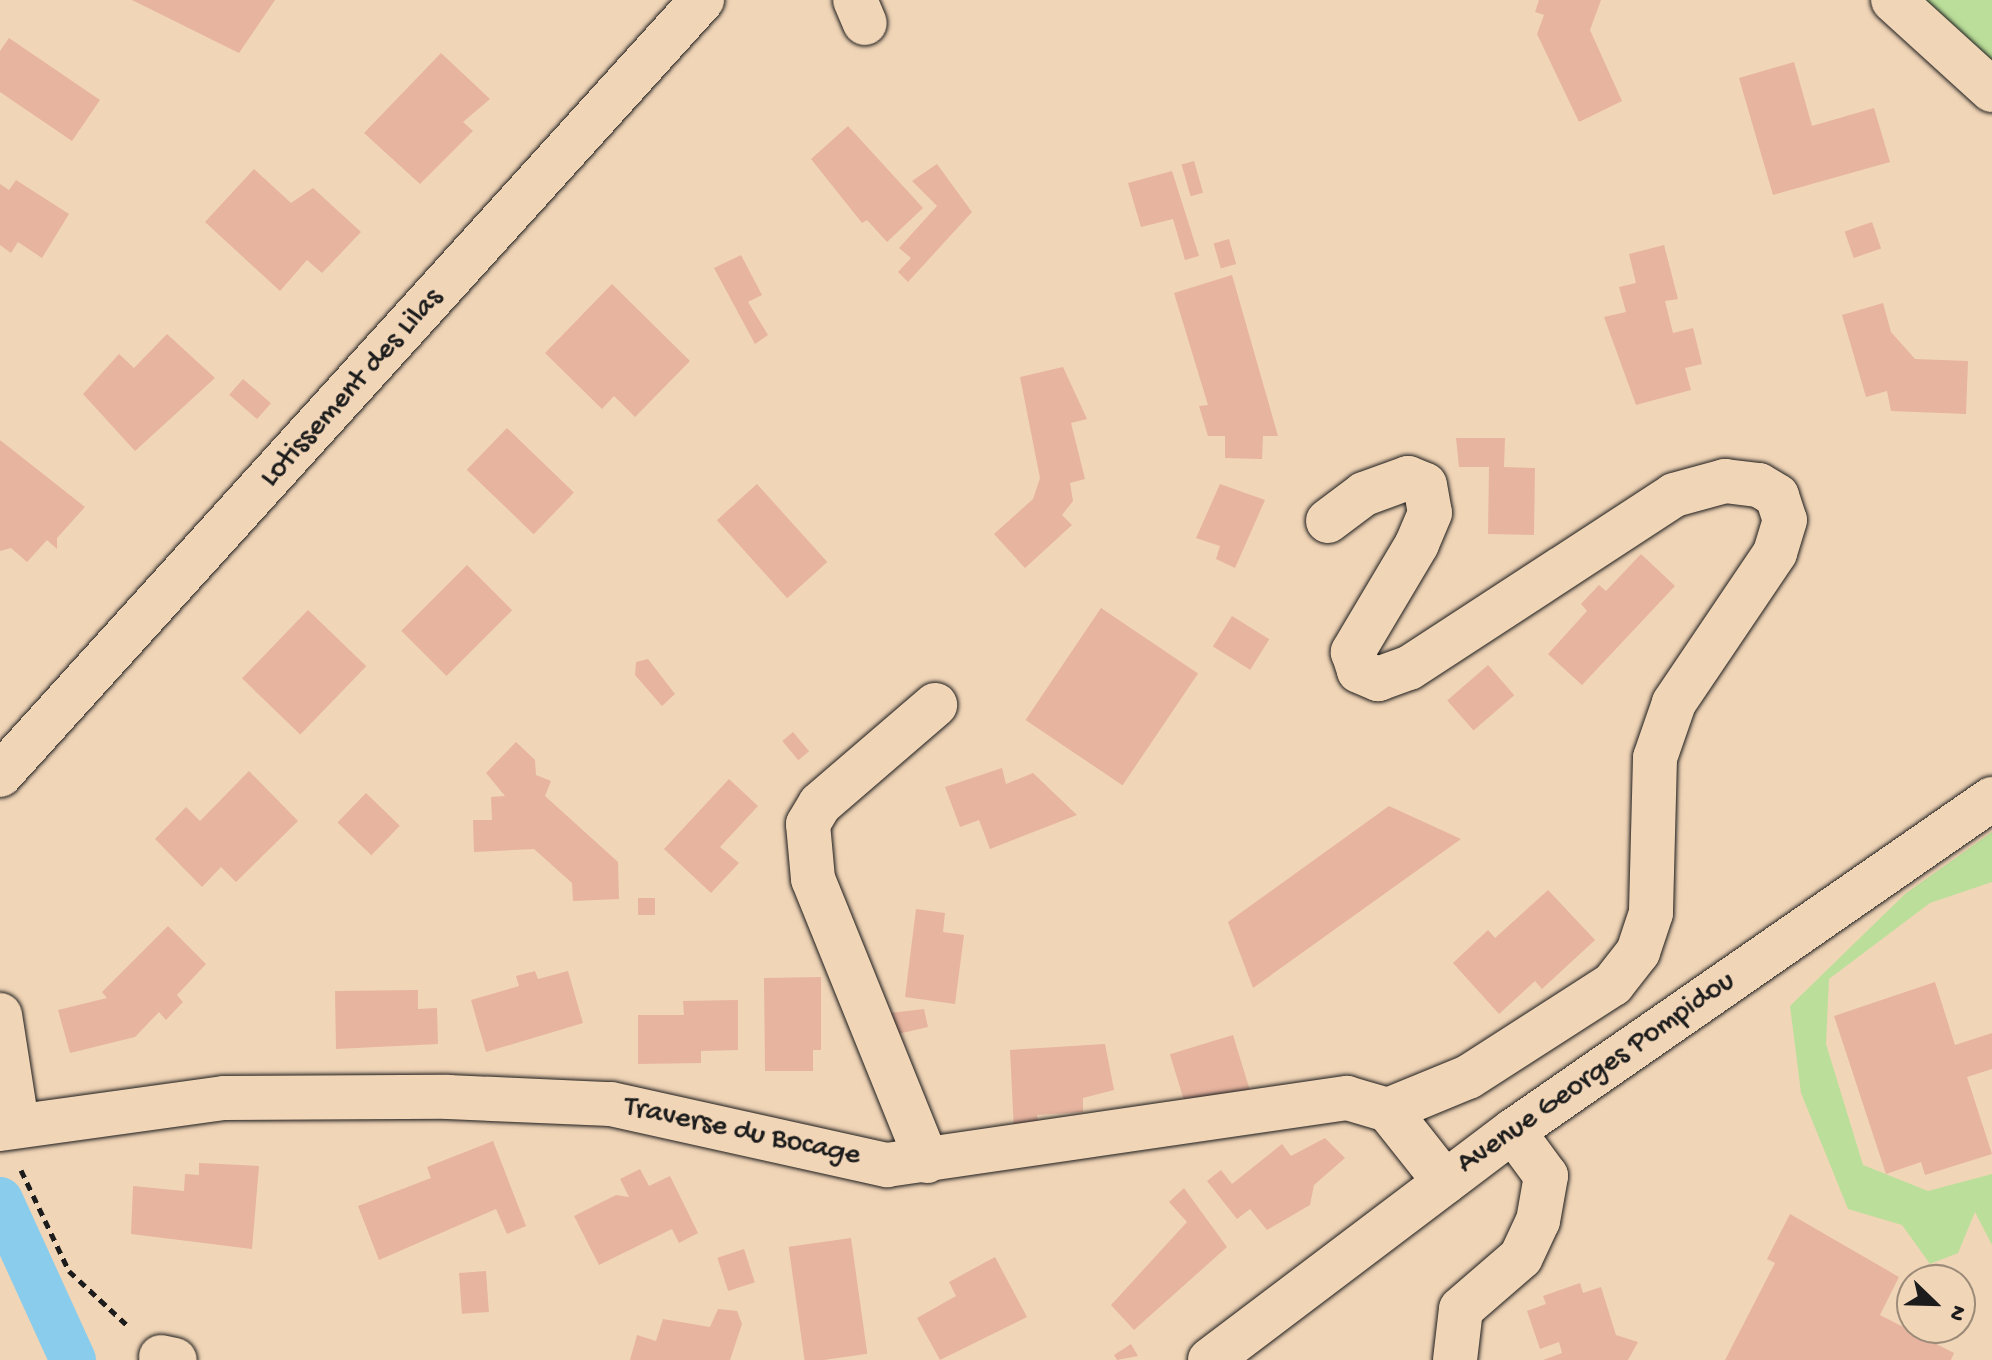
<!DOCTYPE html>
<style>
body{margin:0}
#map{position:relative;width:1992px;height:1360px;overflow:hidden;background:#f1d5b7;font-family:"Gochi Hand",sans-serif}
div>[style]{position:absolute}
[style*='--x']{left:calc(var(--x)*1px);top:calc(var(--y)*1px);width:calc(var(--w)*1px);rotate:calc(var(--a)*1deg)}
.green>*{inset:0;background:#bbdf9a}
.canal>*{height:46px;margin:-23px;padding:0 23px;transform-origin:23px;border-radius:23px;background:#89cceb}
.building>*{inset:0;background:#e7b49f;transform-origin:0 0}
.path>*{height:5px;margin-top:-2.5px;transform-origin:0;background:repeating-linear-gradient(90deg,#1c1c1c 0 8px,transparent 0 14px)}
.roads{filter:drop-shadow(0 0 2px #1c1c1c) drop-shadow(0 0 2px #1c1c1c)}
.minor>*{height:44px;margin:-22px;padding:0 22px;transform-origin:22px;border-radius:22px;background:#f1d5b7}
span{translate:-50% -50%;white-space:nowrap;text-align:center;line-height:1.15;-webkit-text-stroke:6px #f1d5b7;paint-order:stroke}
.street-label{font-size:30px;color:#1c1c1c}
.north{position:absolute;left:1896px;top:1264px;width:80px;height:80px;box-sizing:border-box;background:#f1d5b7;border:2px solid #9c8b79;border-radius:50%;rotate:113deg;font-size:22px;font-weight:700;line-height:32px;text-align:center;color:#1c1c1c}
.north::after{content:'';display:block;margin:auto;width:28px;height:36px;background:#1c1c1c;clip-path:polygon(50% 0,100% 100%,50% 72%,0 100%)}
</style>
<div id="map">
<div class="green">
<div style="clip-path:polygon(1915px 0,1992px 0,1992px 70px)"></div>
<div style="clip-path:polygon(1992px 832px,1992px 882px,1930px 903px,1829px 979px,1826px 1044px,1863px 1165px,1928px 1191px,1992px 1174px,1992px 1245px,1975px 1212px,1958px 1253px,1930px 1264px,1902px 1225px,1848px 1209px,1801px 1093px,1790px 1006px,1905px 894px)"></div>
</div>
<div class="canal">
<div style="--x:0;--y:1200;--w:176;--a:65.5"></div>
</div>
<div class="building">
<div style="clip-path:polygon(132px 0,275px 0,239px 53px)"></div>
<div style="clip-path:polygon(1539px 0,1601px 0,1590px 30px,1622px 101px,1579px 122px,1537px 34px,1544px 15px,1535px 12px)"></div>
<div style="clip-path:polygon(9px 38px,100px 100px,72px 141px,0 92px,0 51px)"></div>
<div style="clip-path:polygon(441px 53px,490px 99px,463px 122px,473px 131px,420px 184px,364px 133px)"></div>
<div style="clip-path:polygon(1794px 62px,1812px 126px,1874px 108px,1890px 162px,1773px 195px,1739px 78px)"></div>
<div style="clip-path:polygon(848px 126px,923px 208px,887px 242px,867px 220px,862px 223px,811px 159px)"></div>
<div style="left:1194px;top:161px;width:33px;height:13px;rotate:74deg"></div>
<div style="clip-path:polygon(937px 164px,972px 212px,908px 282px,898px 272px,911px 258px,899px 248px,937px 206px,912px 181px)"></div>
<div style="clip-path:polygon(254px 169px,291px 203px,313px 188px,361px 232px,322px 273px,307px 260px,280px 291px,205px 222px)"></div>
<div style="clip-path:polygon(1172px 171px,1199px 256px,1185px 260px,1173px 219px,1141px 227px,1128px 183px)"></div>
<div style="clip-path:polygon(16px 180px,69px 214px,42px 258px,18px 242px,11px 253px,0 245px,0 184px,9px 190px)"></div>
<div style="left:1872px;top:222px;width:28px;height:29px;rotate:71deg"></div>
<div style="left:1229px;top:239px;width:26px;height:16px;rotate:74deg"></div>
<div style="clip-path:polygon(1664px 245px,1678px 299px,1665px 301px,1673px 333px,1693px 328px,1702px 364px,1685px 368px,1691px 390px,1636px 405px,1604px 317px,1626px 312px,1619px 287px,1636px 283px,1629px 254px)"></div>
<div style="clip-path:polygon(741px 255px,762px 295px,748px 302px,768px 335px,755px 344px,714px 268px)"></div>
<div style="clip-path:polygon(1232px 275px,1278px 436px,1263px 436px,1262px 459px,1225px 458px,1225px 436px,1208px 436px,1199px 406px,1208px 405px,1174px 293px)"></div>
<div style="clip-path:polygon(612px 284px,690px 361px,635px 417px,614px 396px,602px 409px,545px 353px)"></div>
<div style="clip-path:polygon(1883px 303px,1891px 332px,1915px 359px,1968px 361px,1966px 414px,1891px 411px,1887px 391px,1866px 397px,1842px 315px)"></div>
<div style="clip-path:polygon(167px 334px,215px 378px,135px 451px,83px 394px,119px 354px,134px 368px)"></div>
<div style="clip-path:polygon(1063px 367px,1087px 419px,1071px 423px,1085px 479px,1070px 483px,1073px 501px,1062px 515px,1072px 525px,1025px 568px,994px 534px,1033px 499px,1040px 478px,1020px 377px)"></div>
<div style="left:243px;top:379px;width:37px;height:21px;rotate:41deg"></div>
<div style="left:507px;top:428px;width:93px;height:58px;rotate:44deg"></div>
<div style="clip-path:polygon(1456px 438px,1505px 438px,1504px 467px,1535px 468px,1534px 535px,1488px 534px,1489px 467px,1459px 467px)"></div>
<div style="clip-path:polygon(0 440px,85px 507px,57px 538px,57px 549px,47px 540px,27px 562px,11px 548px,0 551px)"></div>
<div style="left:757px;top:484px;width:105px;height:54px;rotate:48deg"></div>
<div style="clip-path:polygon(1220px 484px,1265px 500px,1235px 568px,1216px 559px,1220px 546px,1196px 538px)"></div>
<div style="clip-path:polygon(1641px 554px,1675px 586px,1582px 685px,1548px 654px,1587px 611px,1581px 604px,1599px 585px,1606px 591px)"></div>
<div style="left:467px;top:565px;width:64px;height:93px;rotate:45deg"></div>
<div style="left:1101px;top:608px;width:117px;height:135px;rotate:34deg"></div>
<div style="left:308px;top:610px;width:81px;height:95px;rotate:44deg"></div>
<div style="left:1232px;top:616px;width:44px;height:36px;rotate:32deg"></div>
<div style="clip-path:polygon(648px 659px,675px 694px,662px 706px,635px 675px,636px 662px)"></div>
<div style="left:1488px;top:665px;width:40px;height:54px;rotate:49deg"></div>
<div style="left:793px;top:732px;width:25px;height:14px;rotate:50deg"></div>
<div style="clip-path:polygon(516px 742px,535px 760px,536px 775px,551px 781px,545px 796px,618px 862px,619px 899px,573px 901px,572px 883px,534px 849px,474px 852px,473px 820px,492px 820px,491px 797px,505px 796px,486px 773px)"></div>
<div style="clip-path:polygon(1002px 768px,1006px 784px,1033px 773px,1077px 815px,990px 849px,979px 820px,960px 827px,945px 787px)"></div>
<div style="clip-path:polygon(249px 771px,298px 821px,236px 882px,221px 867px,202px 887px,155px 839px,186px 807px,200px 821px)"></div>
<div style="clip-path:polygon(729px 779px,758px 806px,720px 847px,739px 863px,711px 893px,664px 849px)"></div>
<div style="left:366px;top:793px;width:47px;height:41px;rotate:44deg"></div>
<div style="clip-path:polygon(1389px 806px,1461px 839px,1253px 988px,1228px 922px)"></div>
<div style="clip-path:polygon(1548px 890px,1595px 940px,1542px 989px,1535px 981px,1499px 1014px,1453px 963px,1488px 930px,1495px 938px)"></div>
<div style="left:638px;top:898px;width:17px;height:17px"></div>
<div style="clip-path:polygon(916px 909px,945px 913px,943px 932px,964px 935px,955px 1004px,905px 997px)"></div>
<div style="clip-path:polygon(168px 926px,206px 964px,177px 995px,183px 1002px,166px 1020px,159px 1012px,135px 1037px,70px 1053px,58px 1010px,107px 998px,102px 992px)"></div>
<div style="clip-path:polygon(535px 971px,538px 979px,568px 971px,583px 1023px,486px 1052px,471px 1000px,519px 986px,516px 976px)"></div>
<div style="clip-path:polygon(821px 977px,821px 1050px,813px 1050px,813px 1071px,765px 1071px,764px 978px)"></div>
<div style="clip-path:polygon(1935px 982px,1955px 1045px,1992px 1033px,1992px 1069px,1967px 1077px,1992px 1154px,1925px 1175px,1921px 1162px,1886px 1174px,1834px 1016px)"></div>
<div style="clip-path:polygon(418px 990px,418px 1009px,437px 1008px,438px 1044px,336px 1049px,335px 991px)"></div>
<div style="clip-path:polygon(738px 1000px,738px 1050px,701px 1051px,701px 1063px,638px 1064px,638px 1015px,684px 1015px,683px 1001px)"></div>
<div style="clip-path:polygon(924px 1009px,928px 1027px,898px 1034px,890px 1013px)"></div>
<div style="left:1233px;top:1035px;width:65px;height:66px;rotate:73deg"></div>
<div style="clip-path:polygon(1105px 1044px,1114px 1090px,1083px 1098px,1083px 1112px,1037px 1115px,1039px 1129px,1014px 1131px,1010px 1050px)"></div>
<div style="clip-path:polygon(1325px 1138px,1345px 1158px,1314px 1185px,1310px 1205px,1267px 1230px,1250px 1209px,1237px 1219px,1207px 1181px,1221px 1170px,1232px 1184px,1282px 1144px,1291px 1156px)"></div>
<div style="clip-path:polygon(493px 1141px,526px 1226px,507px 1234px,496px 1209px,379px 1260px,358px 1206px,431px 1178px,427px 1167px)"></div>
<div style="clip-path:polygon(199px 1163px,259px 1166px,252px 1249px,131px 1234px,133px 1186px,184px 1191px,185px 1174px,199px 1175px)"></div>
<div style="clip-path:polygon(640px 1169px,649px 1186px,670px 1176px,698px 1233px,679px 1243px,672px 1229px,599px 1265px,574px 1216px,616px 1195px,629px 1197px,620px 1179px)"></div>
<div style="clip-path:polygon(1184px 1188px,1227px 1247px,1134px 1330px,1111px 1305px,1187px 1222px,1169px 1202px)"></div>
<div style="clip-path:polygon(1790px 1214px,1899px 1277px,1880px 1315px,1954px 1353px,1951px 1360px,1725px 1360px,1775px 1263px,1767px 1259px)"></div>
<div style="left:851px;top:1238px;width:117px;height:63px;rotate:82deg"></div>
<div style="left:744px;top:1249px;width:35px;height:28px;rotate:72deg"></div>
<div style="clip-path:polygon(995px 1257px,1027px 1317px,940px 1360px,917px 1318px,956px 1296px,949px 1282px)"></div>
<div style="left:486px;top:1271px;width:41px;height:27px;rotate:86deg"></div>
<div style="clip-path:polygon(1580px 1283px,1583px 1293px,1601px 1287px,1616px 1335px,1638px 1342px,1628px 1360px,1543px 1360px,1562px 1353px,1559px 1342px,1540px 1349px,1527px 1311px,1546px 1304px,1543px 1296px)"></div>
<div style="clip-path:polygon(718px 1309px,737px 1311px,742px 1324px,730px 1360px,630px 1360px,637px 1335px,656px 1341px,663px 1319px,710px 1327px)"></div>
<div style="clip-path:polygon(1131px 1344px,1138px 1356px,1117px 1360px,1114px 1355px)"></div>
</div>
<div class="path">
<div style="--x:21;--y:1170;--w:112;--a:64.6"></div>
<div style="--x:69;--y:1271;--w:82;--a:43"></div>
</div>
<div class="roads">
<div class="minor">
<div style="--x:855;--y:0;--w:25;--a:67"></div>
<div style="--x:1893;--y:0;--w:134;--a:42.3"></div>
<div style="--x:1328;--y:521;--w:45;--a:-36.9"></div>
<div style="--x:1364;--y:494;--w:47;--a:-20"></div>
<div style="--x:1408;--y:478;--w:18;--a:22"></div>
<div style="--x:1425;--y:485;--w:28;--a:80"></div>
<div style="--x:1430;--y:513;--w:34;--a:113"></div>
<div style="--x:1417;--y:544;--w:126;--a:120.7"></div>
<div style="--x:1353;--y:652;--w:20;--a:72"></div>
<div style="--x:1359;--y:671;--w:21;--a:23"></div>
<div style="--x:1378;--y:679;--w:33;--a:-20"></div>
<div style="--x:1409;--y:668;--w:316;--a:-33.1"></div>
<div style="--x:1674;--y:495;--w:53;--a:-15.4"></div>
<div style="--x:1725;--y:481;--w:34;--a:7"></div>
<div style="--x:1759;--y:485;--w:21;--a:31"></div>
<div style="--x:1777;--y:496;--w:25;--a:72"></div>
<div style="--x:1785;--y:520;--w:34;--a:107"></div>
<div style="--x:1775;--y:553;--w:181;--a:124"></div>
<div style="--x:1674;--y:703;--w:58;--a:109.1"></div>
<div style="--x:1655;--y:758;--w:155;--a:91.5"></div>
<div style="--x:1651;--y:913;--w:41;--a:108.4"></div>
<div style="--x:1638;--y:952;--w:41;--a:128"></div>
<div style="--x:1613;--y:984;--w:172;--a:147.3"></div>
<div style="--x:1468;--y:1077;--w:87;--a:157.6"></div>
<div style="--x:0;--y:775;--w:1046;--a:-47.83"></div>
<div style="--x:0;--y:1015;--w:110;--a:81.1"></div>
<div style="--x:0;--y:1129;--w:226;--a:-7.9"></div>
<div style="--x:224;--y:1098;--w:224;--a:-0.3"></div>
<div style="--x:448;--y:1097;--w:163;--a:2.5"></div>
<div style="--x:611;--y:1104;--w:283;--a:12.5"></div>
<div style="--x:887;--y:1165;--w:465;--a:-8.3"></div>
<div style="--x:1347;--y:1098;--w:43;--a:16.3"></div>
<div style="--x:1388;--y:1110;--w:92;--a:51.6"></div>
<div style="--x:927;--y:1161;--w:304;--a:-112"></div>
<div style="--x:813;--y:879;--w:55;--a:-95.2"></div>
<div style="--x:808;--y:824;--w:23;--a:-59"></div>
<div style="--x:820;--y:804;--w:152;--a:-40.7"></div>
<div style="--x:161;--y:1357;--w:14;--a:12"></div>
<div style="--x:1210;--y:1360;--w:380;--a:-37.1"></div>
<div style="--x:1513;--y:1131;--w:583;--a:-34.73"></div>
<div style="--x:1455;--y:1360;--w:51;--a:-83.3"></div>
<div style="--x:1461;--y:1309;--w:79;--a:-40.9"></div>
<div style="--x:1521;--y:1257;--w:40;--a:-65"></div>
<div style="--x:1538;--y:1221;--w:46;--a:-79.9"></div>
<div style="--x:1546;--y:1176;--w:56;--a:-126.3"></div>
</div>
</div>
<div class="street-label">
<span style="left:353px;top:389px;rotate:-48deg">Lotissement des Lilas</span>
<span style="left:1597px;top:1074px;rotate:-35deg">Avenue Georges Pompidou</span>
<span style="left:742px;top:1133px;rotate:12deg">Traverse du Bocage</span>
</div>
<div class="north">N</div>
</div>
